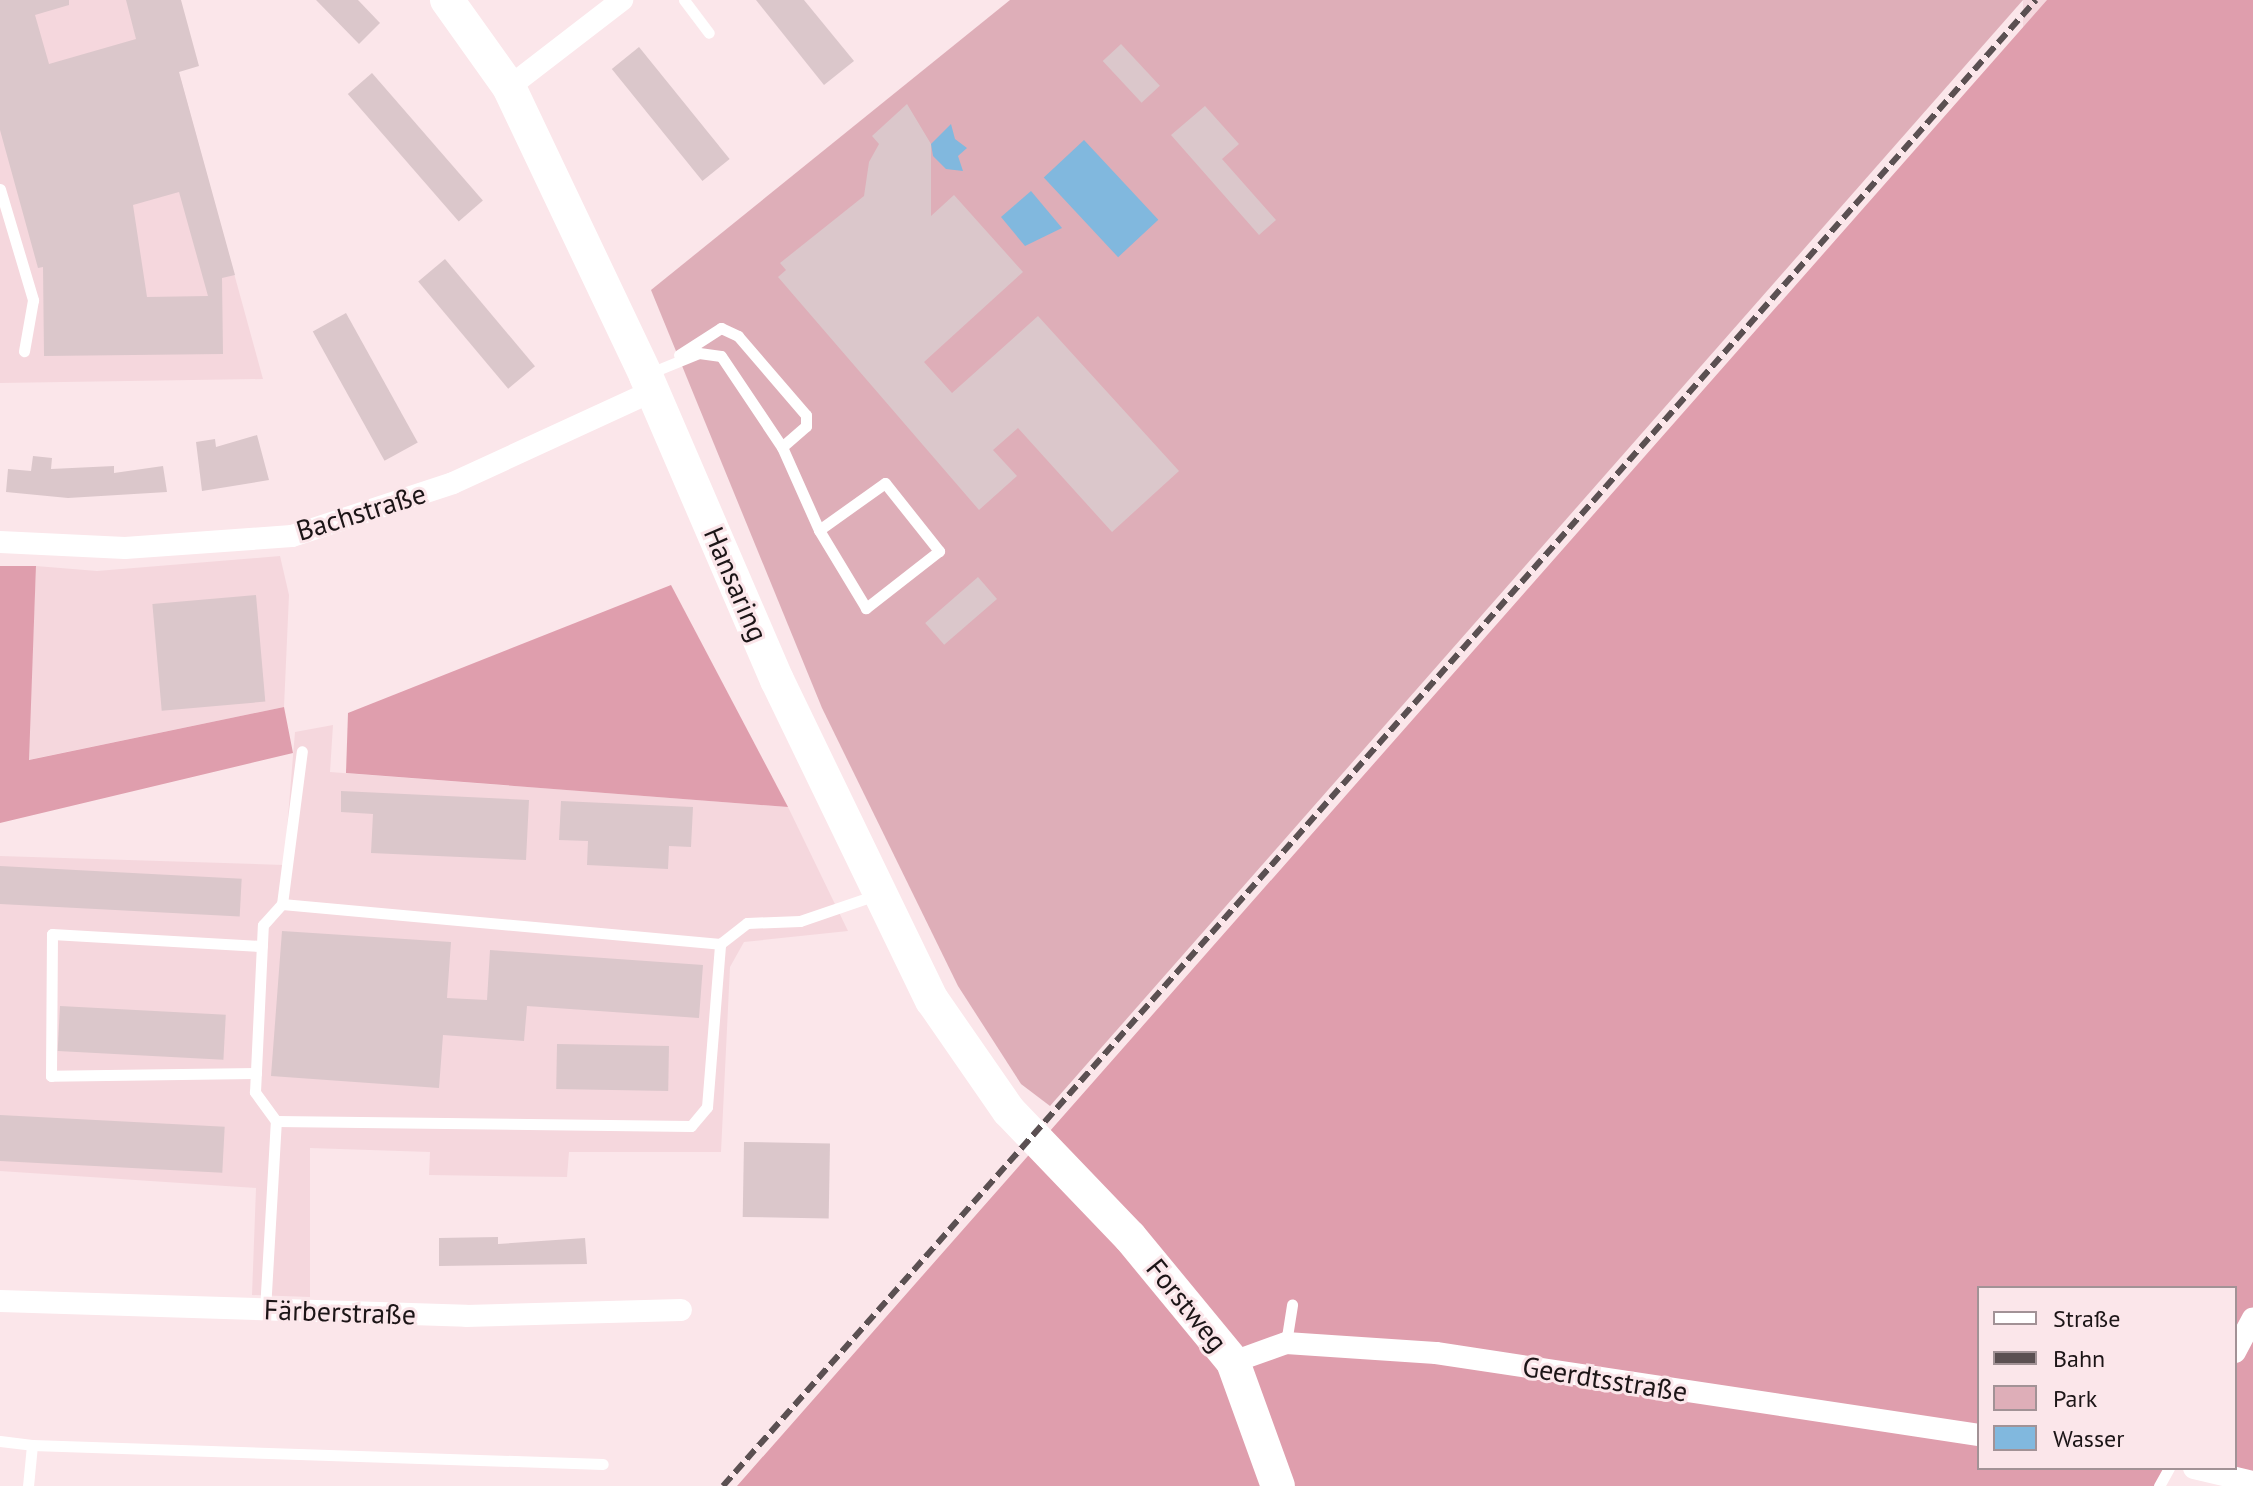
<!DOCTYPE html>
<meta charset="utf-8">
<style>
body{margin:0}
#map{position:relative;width:2253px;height:1486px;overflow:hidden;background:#fbe6ea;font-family:"PT Sans",sans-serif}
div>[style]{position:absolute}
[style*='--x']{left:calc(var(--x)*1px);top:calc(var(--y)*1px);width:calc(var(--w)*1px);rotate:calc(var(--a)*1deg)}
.built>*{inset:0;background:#f5d7dd;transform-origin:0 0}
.green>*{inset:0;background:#deaeb8}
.forest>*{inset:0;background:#df9ead}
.water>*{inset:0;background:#81b8de;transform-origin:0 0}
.building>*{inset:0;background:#dbc7cb;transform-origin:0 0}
.lane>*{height:11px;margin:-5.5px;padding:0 5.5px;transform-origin:5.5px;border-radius:5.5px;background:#fff}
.street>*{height:22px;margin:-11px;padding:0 11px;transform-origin:11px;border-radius:11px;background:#fff}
.primary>*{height:34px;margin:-17px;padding:0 17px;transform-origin:17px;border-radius:17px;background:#fff}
.rail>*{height:6px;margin-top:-3px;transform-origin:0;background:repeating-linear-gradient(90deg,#5b5052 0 12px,transparent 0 18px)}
span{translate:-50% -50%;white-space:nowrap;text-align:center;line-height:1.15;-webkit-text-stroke:6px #fbe6ea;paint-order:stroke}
.street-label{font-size:28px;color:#1c1517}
.legend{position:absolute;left:1977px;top:1286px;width:260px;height:184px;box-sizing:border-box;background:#fbe6ea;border:2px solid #a29296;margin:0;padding:10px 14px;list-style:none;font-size:24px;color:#1c1517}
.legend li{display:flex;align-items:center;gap:16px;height:40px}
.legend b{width:40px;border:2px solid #a29296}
</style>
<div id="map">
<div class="built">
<div style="clip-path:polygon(0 0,159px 0,263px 379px,0 383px)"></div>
<div style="left:2023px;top:0;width:24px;height:1982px"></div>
<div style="clip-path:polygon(280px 556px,289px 595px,284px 707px,28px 760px,36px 566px,97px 571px)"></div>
<div style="clip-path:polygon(333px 725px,330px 772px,788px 807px,848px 931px,744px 942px,730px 967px,721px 1152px,569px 1152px,567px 1177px,429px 1175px,430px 1152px,310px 1148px,310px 1297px,252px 1295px,256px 1188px,0 1171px,0 856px,284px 865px,295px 732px)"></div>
</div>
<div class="green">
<div style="clip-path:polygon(1010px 0,2023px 0,1050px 1106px,1021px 1084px,958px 986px,822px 708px,651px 290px)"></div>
</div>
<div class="forest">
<div style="clip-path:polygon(2047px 0,2253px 0,2253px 1482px,2235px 1468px,2235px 1288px,1979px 1288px,1979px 1468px,2169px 1468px,2159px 1486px,737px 1486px)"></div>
<div style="clip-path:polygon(0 566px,36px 566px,29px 760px,284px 707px,293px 753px,0 823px)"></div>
<div style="clip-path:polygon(671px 585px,788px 807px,346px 773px,348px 713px)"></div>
</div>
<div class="water">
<div style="clip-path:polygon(951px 124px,955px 139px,967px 148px,958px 156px,963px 171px,946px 169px,933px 156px,931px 144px)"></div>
<div style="left:1084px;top:140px;width:109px;height:55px;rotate:47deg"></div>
<div style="clip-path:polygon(1031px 191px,1062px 228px,1025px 246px,1001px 217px)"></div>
</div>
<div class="building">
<div style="clip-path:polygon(evenodd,0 0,69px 0,69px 5px,35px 15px,49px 64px,136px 39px,126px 0,181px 0,199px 66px,179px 72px,235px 275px,222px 278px,223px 354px,44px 356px,43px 267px,38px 268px,0 130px,0 0,179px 192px,208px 296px,147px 297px,133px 205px,179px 192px)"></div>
<div style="clip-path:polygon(316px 0,358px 0,380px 23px,359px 44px)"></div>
<div style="clip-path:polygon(756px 0,804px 0,854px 61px,824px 85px)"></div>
<div style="left:1121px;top:44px;width:57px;height:25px;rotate:47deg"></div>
<div style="left:639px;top:47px;width:144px;height:35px;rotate:51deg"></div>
<div style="left:372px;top:73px;width:169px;height:32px;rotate:49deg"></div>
<div style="clip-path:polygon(907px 104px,931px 144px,931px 216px,954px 195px,1023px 272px,924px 362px,952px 393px,1038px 316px,1179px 471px,1112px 532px,1018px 428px,993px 450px,1017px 476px,979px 510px,778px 277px,786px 270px,780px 263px,864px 196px,869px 162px,879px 144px,872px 136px)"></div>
<div style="clip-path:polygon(1205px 106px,1239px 144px,1222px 159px,1276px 220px,1259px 235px,1171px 135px)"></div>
<div style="left:445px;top:259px;width:140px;height:35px;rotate:50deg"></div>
<div style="left:346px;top:313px;width:148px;height:38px;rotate:61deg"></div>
<div style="clip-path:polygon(257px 435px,269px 480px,202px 491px,196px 442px,215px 439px,216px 447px)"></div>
<div style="clip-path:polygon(33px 456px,52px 458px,51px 469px,114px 466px,114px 473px,163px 466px,167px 492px,68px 498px,6px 492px,8px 469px,31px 471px)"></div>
<div style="left:978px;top:577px;width:29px;height:70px;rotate:49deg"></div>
<div style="left:256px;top:595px;width:107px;height:104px;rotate:85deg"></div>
<div style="clip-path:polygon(341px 791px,529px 800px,526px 860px,371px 853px,373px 814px,341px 812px)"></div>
<div style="clip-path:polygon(561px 801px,693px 807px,691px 847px,669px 846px,668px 869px,587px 865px,588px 841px,559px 840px)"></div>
<div style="left:0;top:866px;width:242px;height:38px;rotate:3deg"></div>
<div style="clip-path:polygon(282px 931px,451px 942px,447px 998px,487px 1000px,490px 950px,703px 965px,699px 1018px,527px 1006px,524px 1041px,443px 1035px,439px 1088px,271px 1076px)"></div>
<div style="left:60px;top:1006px;width:166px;height:45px;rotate:3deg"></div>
<div style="left:557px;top:1044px;width:112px;height:45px;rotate:1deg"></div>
<div style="left:0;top:1115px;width:225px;height:46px;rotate:3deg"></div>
<div style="left:744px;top:1142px;width:86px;height:75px;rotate:1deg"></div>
<div style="clip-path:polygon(498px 1237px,498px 1244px,585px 1238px,587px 1264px,439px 1266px,439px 1238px)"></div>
</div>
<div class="lane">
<div style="--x:684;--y:0;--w:41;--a:52.9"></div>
<div style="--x:0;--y:189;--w:116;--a:73.4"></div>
<div style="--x:33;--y:300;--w:52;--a:100"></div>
<div style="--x:679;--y:355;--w:50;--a:-32.7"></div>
<div style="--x:721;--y:328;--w:19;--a:25"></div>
<div style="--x:738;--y:336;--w:104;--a:49.3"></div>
<div style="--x:806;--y:415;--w:11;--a:90"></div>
<div style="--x:806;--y:426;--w:32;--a:139"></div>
<div style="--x:650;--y:373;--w:53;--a:-22.2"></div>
<div style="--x:699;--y:353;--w:22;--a:8"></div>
<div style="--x:721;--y:356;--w:110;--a:56.2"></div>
<div style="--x:782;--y:447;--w:91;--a:66"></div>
<div style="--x:819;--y:530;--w:81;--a:-35.5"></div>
<div style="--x:885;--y:483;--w:87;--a:51.5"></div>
<div style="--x:939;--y:551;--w:93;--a:142"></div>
<div style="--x:866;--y:608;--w:91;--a:-121.1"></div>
<div style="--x:282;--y:904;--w:440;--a:5.2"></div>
<div style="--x:720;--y:944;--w:34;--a:-38"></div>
<div style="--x:747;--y:923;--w:53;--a:-2.2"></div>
<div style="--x:800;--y:921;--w:80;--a:-18.9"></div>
<div style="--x:256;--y:1073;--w:205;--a:179.2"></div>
<div style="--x:51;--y:1076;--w:142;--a:-89.6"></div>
<div style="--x:52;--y:934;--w:210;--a:3.3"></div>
<div style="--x:276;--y:1121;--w:415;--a:0.7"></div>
<div style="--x:691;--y:1126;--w:25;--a:-50"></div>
<div style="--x:707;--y:1107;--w:164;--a:-85.4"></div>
<div style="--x:265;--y:1310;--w:189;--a:-86.7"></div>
<div style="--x:276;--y:1121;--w:36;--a:-126"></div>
<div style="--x:255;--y:1092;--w:167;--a:-87.3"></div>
<div style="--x:263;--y:925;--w:28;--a:-48"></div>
<div style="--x:282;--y:904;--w:154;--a:-82.6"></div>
<div style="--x:1286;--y:1343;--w:39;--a:-81"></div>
<div style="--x:0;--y:1441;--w:32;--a:7"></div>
<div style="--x:28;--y:1486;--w:41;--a:-84.4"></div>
<div style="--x:32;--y:1445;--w:571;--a:1.91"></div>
<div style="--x:2159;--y:1486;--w:21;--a:-61"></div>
</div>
<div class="street">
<div style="--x:509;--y:87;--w:143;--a:-37.6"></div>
<div style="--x:0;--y:542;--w:125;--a:2.7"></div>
<div style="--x:125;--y:548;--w:167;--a:-4.1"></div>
<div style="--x:292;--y:536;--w:169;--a:-18.2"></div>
<div style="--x:453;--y:483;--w:220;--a:-24.7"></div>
<div style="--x:0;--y:1301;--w:466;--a:1.8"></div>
<div style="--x:466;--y:1316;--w:215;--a:-1.6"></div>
<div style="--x:2235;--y:1352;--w:38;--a:-62"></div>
<div style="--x:1233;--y:1362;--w:56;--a:-19.7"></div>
<div style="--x:1286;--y:1343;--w:150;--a:3.8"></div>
<div style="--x:1436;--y:1353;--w:549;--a:8.59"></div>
<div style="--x:2194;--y:1468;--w:61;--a:13.3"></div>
</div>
<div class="primary">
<div style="--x:447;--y:0;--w:107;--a:54.5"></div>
<div style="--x:509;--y:87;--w:320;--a:64.6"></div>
<div style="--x:646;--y:376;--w:331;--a:66.7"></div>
<div style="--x:777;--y:680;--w:356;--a:64.2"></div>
<div style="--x:932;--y:1000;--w:135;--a:55.3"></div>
<div style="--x:1009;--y:1111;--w:175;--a:46.2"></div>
<div style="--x:1130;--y:1237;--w:162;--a:50.5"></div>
<div style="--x:1233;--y:1362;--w:132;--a:70.1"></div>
</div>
<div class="rail">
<div style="--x:723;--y:1486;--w:1983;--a:-48.54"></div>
</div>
<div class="street-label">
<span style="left:361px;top:512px;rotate:-17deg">Bachstraße</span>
<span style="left:736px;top:584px;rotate:67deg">Hansaring</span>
<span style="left:1187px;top:1305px;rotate:51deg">Forstweg</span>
<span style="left:340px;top:1312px;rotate:2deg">Färberstraße</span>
<span style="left:1605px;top:1379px;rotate:9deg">Geerdtsstraße</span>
</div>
<ul class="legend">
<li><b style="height:10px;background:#fff"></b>Straße</li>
<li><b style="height:10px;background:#5b5052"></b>Bahn</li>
<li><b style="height:22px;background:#deaeb8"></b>Park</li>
<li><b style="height:22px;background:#81b8de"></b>Wasser</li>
</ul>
</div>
